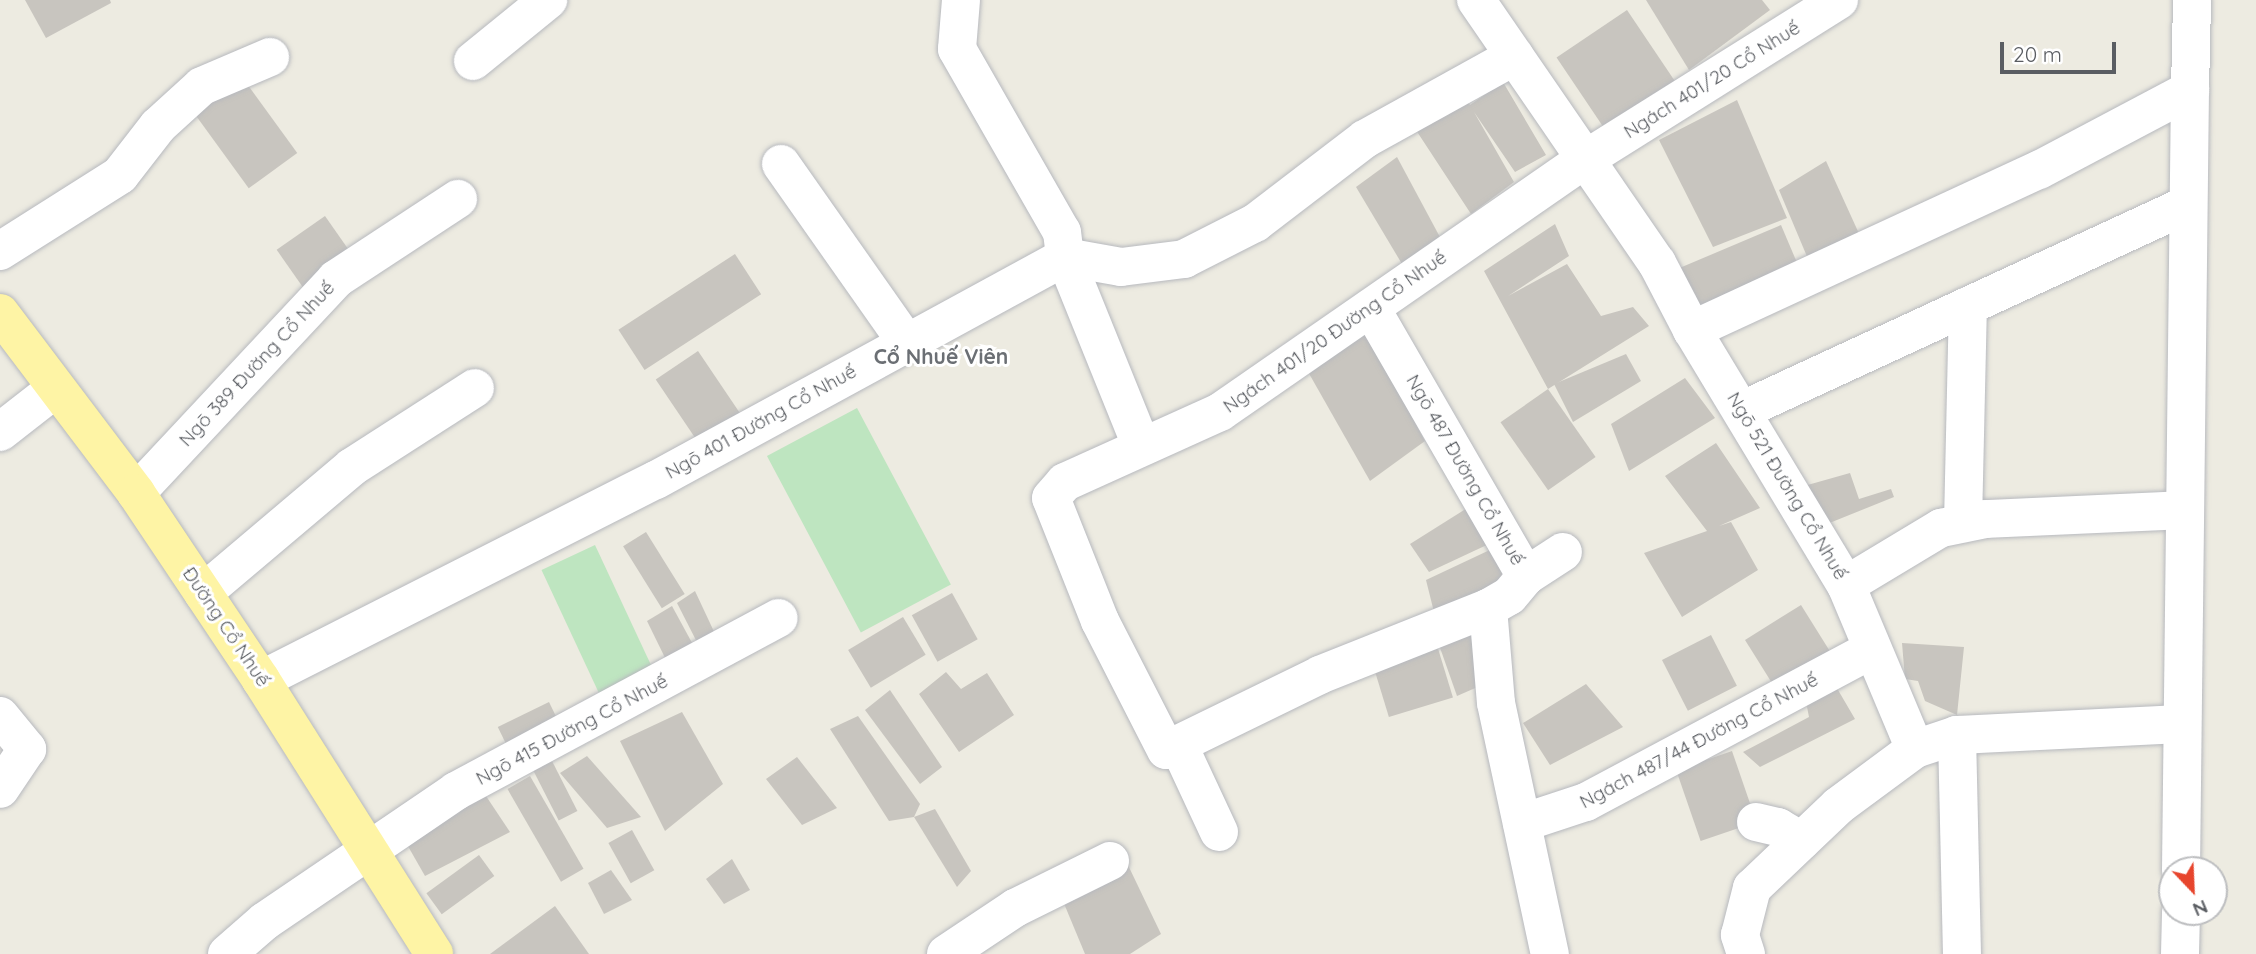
<!DOCTYPE html>
<meta charset="utf-8">
<style>
body{margin:0}
#map{position:relative;width:2256px;height:954px;overflow:hidden;background:#edebe1;font-family:Quicksand,sans-serif}
div>[style]{position:absolute}
[style*='--x']{left:calc(var(--x)*1px);top:calc(var(--y)*1px);width:calc(var(--w)*1px);rotate:calc(var(--a)*1deg)}
.green>*{inset:0;background:#bee5c0;transform-origin:0 0}
.building>*{inset:0;background:#c8c5bf;transform-origin:0 0}
.roads{filter:drop-shadow(0 0 2px #b7b9be) drop-shadow(0 0 2px #b7b9be)}
.minor>*{height:38px;margin:-19px;padding:0 19px;transform-origin:19px;border-radius:19px;background:#fff}
.major>*{height:38px;margin:-19px;padding:0 19px;transform-origin:19px;border-radius:19px;background:#fef4a5}
span{translate:-50% -50%;white-space:nowrap;text-align:center;line-height:1.15;-webkit-text-stroke:6px #fff;paint-order:stroke}
.street-label{font-size:19px;color:#5a5d62}
.neighbourhood-label{font-size:21px;color:#6b6f74;font-weight:700}
.north{position:absolute;left:2158px;top:856px;width:70px;height:70px;box-sizing:border-box;background:#fff;border:2px solid #bdbec0;border-radius:50%;rotate:157deg;font-size:19px;font-weight:700;line-height:28px;text-align:center;color:#5a5d62}
.north::after{content:'';display:block;margin:auto;width:24px;height:32px;background:#e7452d;clip-path:polygon(50% 0,100% 100%,50% 72%,0 100%)}
.scale{position:absolute;left:2000px;top:42px;width:116px;height:32px;box-sizing:border-box;border:4px solid #5a5d62;border-top:0;padding-left:9px;font-size:21px;line-height:24px;white-space:nowrap;color:#5a5d62;-webkit-text-stroke:5px #fff;paint-order:stroke}
</style>
<div id="map">
<div class="green">
<div style="left:857px;top:408px;width:200px;height:102px;rotate:62deg"></div>
<div style="left:595px;top:545px;width:141px;height:59px;rotate:65deg"></div>
</div>
<div class="building">
<div style="clip-path:polygon(25px 0,110px 0,111px 3px,46px 38px)"></div>
<div style="clip-path:polygon(1646px 0,1762px 0,1770px 10px,1689px 70px)"></div>
<div style="left:1627px;top:10px;width:87px;height:85px;rotate:56deg"></div>
<div style="left:242px;top:77px;width:94px;height:60px;rotate:54deg"></div>
<div style="clip-path:polygon(1503px 82px,1546px 155px,1515px 172px,1474px 112px,1514px 182px,1471px 214px,1412px 124px,1462px 92px,1470px 105px)"></div>
<div style="clip-path:polygon(1737px 100px,1787px 218px,1713px 247px,1659px 140px)"></div>
<div style="clip-path:polygon(1397px 157px,1441px 239px,1402px 264px,1356px 187px)"></div>
<div style="clip-path:polygon(1826px 161px,1861px 238px,1811px 266px,1779px 190px)"></div>
<div style="left:325px;top:216px;width:72px;height:59px;rotate:55deg"></div>
<div style="clip-path:polygon(1555px 224px,1569px 256px,1508px 296px,1567px 264px,1601px 316px,1633px 307px,1649px 326px,1548px 389px,1484px 271px)"></div>
<div style="left:1781px;top:225px;width:52px;height:116px;rotate:67deg"></div>
<div style="left:735px;top:254px;width:48px;height:139px;rotate:57deg"></div>
<div style="clip-path:polygon(1363px 326px,1425px 441px,1370px 481px,1307px 370px)"></div>
<div style="left:698px;top:351px;width:83px;height:51px;rotate:56deg"></div>
<div style="clip-path:polygon(1626px 354px,1641px 381px,1573px 422px,1554px 384px)"></div>
<div style="clip-path:polygon(1685px 378px,1715px 418px,1629px 471px,1611px 424px)"></div>
<div style="left:1548px;top:389px;width:83px;height:58px;rotate:55deg"></div>
<div style="clip-path:polygon(1716px 443px,1760px 508px,1719px 526px,1731px 522px,1758px 570px,1682px 617px,1644px 553px,1707px 531px,1665px 476px)"></div>
<div style="clip-path:polygon(1850px 473px,1859px 499px,1891px 489px,1894px 497px,1827px 524px,1804px 486px)"></div>
<div style="clip-path:polygon(1472px 505px,1491px 543px,1429px 572px,1410px 544px)"></div>
<div style="left:646px;top:532px;width:73px;height:27px;rotate:58deg"></div>
<div style="clip-path:polygon(1494px 548px,1510px 590px,1437px 624px,1426px 580px)"></div>
<div style="clip-path:polygon(695px 591px,717px 638px,700px 648px,677px 603px)"></div>
<div style="left:952px;top:593px;width:53px;height:46px;rotate:61deg"></div>
<div style="left:1801px;top:605px;width:62px;height:66px;rotate:58deg"></div>
<div style="clip-path:polygon(672px 606px,697px 652px,671px 670px,647px 621px)"></div>
<div style="left:903px;top:617px;width:44px;height:64px;rotate:59deg"></div>
<div style="clip-path:polygon(1474px 629px,1489px 682px,1457px 696px,1438px 642px)"></div>
<div style="left:1711px;top:635px;width:57px;height:55px;rotate:63deg"></div>
<div style="left:1436px;top:642px;width:58px;height:67px;rotate:73deg"></div>
<div style="clip-path:polygon(1902px 643px,1964px 647px,1957px 715px,1925px 701px,1918px 681px,1905px 679px)"></div>
<div style="clip-path:polygon(946px 672px,961px 689px,987px 673px,1014px 715px,959px 752px,919px 694px)"></div>
<div style="clip-path:polygon(1831px 678px,1855px 719px,1760px 767px,1743px 752px,1809px 717px,1804px 692px)"></div>
<div style="clip-path:polygon(1586px 684px,1623px 727px,1550px 765px,1523px 723px)"></div>
<div style="clip-path:polygon(890px 690px,942px 767px,920px 784px,865px 710px)"></div>
<div style="left:549px;top:702px;width:28px;height:57px;rotate:64deg"></div>
<div style="clip-path:polygon(682px 712px,723px 784px,665px 831px,620px 741px)"></div>
<div style="clip-path:polygon(858px 716px,920px 804px,914px 817px,889px 821px,830px 729px)"></div>
<div style="left:1732px;top:751px;width:75px;height:59px;rotate:71deg"></div>
<div style="clip-path:polygon(587px 756px,641px 817px,607px 828px,560px 773px)"></div>
<div style="clip-path:polygon(797px 757px,837px 808px,802px 825px,766px 779px)"></div>
<div style="left:552px;top:761px;width:56px;height:21px;rotate:63deg"></div>
<div style="left:530px;top:776px;width:107px;height:26px;rotate:60deg"></div>
<div style="clip-path:polygon(482px 790px,510px 832px,425px 876px,405px 841px)"></div>
<div style="clip-path:polygon(935px 809px,971px 871px,957px 887px,914px 817px)"></div>
<div style="left:632px;top:830px;width:46px;height:27px;rotate:61deg"></div>
<div style="left:479px;top:855px;width:26px;height:65px;rotate:54deg"></div>
<div style="clip-path:polygon(732px 859px,750px 890px,724px 904px,706px 879px)"></div>
<div style="clip-path:polygon(1127px 863px,1161px 934px,1130px 954px,1085px 954px,1060px 894px)"></div>
<div style="clip-path:polygon(611px 870px,632px 900px,604px 914px,588px 883px)"></div>
<div style="clip-path:polygon(555px 906px,589px 954px,490px 954px)"></div>
</div>
<div class="roads">
<div class="minor">
<div style="--x:961;--y:0;--w:49;--a:94.7"></div>
<div style="--x:957;--y:49;--w:211;--a:60.2"></div>
<div style="--x:1062;--y:232;--w:25;--a:83"></div>
<div style="--x:1065;--y:257;--w:203;--a:68"></div>
<div style="--x:1476;--y:0;--w:319;--a:55.5"></div>
<div style="--x:1657;--y:263;--w:76;--a:62.4"></div>
<div style="--x:1692;--y:330;--w:298;--a:58.9"></div>
<div style="--x:1846;--y:585;--w:178;--a:67.2"></div>
<div style="--x:473;--y:61;--w:97;--a:-39.1"></div>
<div style="--x:781;--y:164;--w:218;--a:54.9"></div>
<div style="--x:0;--y:251;--w:142;--a:-32.3"></div>
<div style="--x:120;--y:175;--w:62;--a:-52.2"></div>
<div style="--x:158;--y:126;--w:59;--a:-42.3"></div>
<div style="--x:202;--y:86;--w:74;--a:-23.1"></div>
<div style="--x:1371;--y:308;--w:310;--a:60"></div>
<div style="--x:1526;--y:576;--w:26;--a:130"></div>
<div style="--x:1509;--y:596;--w:24;--a:150"></div>
<div style="--x:1488;--y:608;--w:95;--a:85.2"></div>
<div style="--x:1496;--y:703;--w:257;--a:77.9"></div>
<div style="--x:1692;--y:330;--w:382;--a:-24.8"></div>
<div style="--x:2039;--y:170;--w:171;--a:-27.9"></div>
<div style="--x:2190;--y:90;--w:90;--a:-88.7"></div>
<div style="--x:1743;--y:410;--w:489;--a:-24.8"></div>
<div style="--x:0;--y:432;--w:70;--a:-38"></div>
<div style="--x:136;--y:493;--w:293;--a:-46.9"></div>
<div style="--x:336;--y:279;--w:146;--a:-33.3"></div>
<div style="--x:1963;--y:523;--w:217;--a:-88.7"></div>
<div style="--x:1526;--y:576;--w:44;--a:-33"></div>
<div style="--x:1846;--y:585;--w:111;--a:-31"></div>
<div style="--x:1941;--y:528;--w:46;--a:-11.3"></div>
<div style="--x:1986;--y:519;--w:198;--a:-2.6"></div>
<div style="--x:203;--y:593;--w:195;--a:-40.2"></div>
<div style="--x:352;--y:467;--w:146;--a:-32.7"></div>
<div style="--x:1488;--y:608;--w:181;--a:158.3"></div>
<div style="--x:1320;--y:675;--w:171;--a:154"></div>
<div style="--x:1166;--y:750;--w:145;--a:-117.1"></div>
<div style="--x:1100;--y:621;--w:132;--a:-111.7"></div>
<div style="--x:1051;--y:498;--w:21;--a:-49"></div>
<div style="--x:1065;--y:482;--w:170;--a:-24.3"></div>
<div style="--x:1220;--y:412;--w:443;--a:-34.7"></div>
<div style="--x:1584;--y:160;--w:301;--a:-32.1"></div>
<div style="--x:261;--y:680;--w:443;--a:-26.9"></div>
<div style="--x:656;--y:480;--w:466;--a:-28.6"></div>
<div style="--x:1065;--y:257;--w:57;--a:10.1"></div>
<div style="--x:1121;--y:267;--w:64;--a:-7.2"></div>
<div style="--x:1184;--y:259;--w:80;--a:-26.9"></div>
<div style="--x:1255;--y:223;--w:138;--a:-37.4"></div>
<div style="--x:1365;--y:139;--w:171;--a:-29"></div>
<div style="--x:0;--y:716;--w:43;--a:50.7"></div>
<div style="--x:27;--y:749;--w:48;--a:124"></div>
<div style="--x:1957;--y:735;--w:219;--a:88.7"></div>
<div style="--x:1178;--y:744;--w:97;--a:65"></div>
<div style="--x:1756;--y:822;--w:23;--a:13"></div>
<div style="--x:1778;--y:827;--w:27;--a:31"></div>
<div style="--x:1522;--y:823;--w:67;--a:-18.2"></div>
<div style="--x:1586;--y:802;--w:324;--a:-28.1"></div>
<div style="--x:2181;--y:870;--w:780;--a:-89.34"></div>
<div style="--x:227;--y:954;--w:50;--a:-41"></div>
<div style="--x:265;--y:921;--w:231;--a:-34.2"></div>
<div style="--x:456;--y:791;--w:366;--a:-28.2"></div>
<div style="--x:946;--y:954;--w:83;--a:-33.7"></div>
<div style="--x:1015;--y:908;--w:106;--a:-26.3"></div>
<div style="--x:1746;--y:954;--w:20;--a:-108"></div>
<div style="--x:1740;--y:935;--w:49;--a:-75.7"></div>
<div style="--x:1752;--y:888;--w:119;--a:-43.6"></div>
<div style="--x:1838;--y:806;--w:96;--a:-36.5"></div>
<div style="--x:1915;--y:749;--w:44;--a:-18.4"></div>
<div style="--x:1957;--y:735;--w:225;--a:-2.8"></div>
<div style="--x:2180;--y:954;--w:42;--a:-88.6"></div>
</div>
<div class="major">
<div style="--x:0;--y:313;--w:226;--a:52.9"></div>
<div style="--x:136;--y:493;--w:225;--a:56.2"></div>
<div style="--x:261;--y:680;--w:324;--a:57.7"></div>
</div>
</div>
<div class="street-label">
<span style="left:1712px;top:80px;rotate:-32deg">Ngách 401/20 Cổ Nhuế</span>
<span style="left:1335px;top:332px;rotate:-35deg">Ngách 401/20 Đường Cổ Nhuế</span>
<span style="left:257px;top:364px;rotate:-47deg">Ngõ 389 Đường Cổ Nhuế</span>
<span style="left:761px;top:422px;rotate:-29deg">Ngõ 401 Đường Cổ Nhuế</span>
<span style="left:1465px;top:470px;rotate:60deg">Ngõ 487 Đường Cổ Nhuế</span>
<span style="left:1787px;top:486px;rotate:59deg">Ngõ 521 Đường Cổ Nhuế</span>
<span style="left:226px;top:627px;rotate:56deg">Đường Cổ Nhuế</span>
<span style="left:572px;top:730px;rotate:-28deg">Ngõ 415 Đường Cổ Nhuế</span>
<span style="left:1699px;top:741px;rotate:-28deg">Ngách 487/44 Đường Cổ Nhuế</span>
</div>
<div class="neighbourhood-label">
<span style="left:941px;top:356px">Cổ Nhuế Viên</span>
</div>
<div class="north">N</div>
<div class="scale">20 m</div>
</div>
